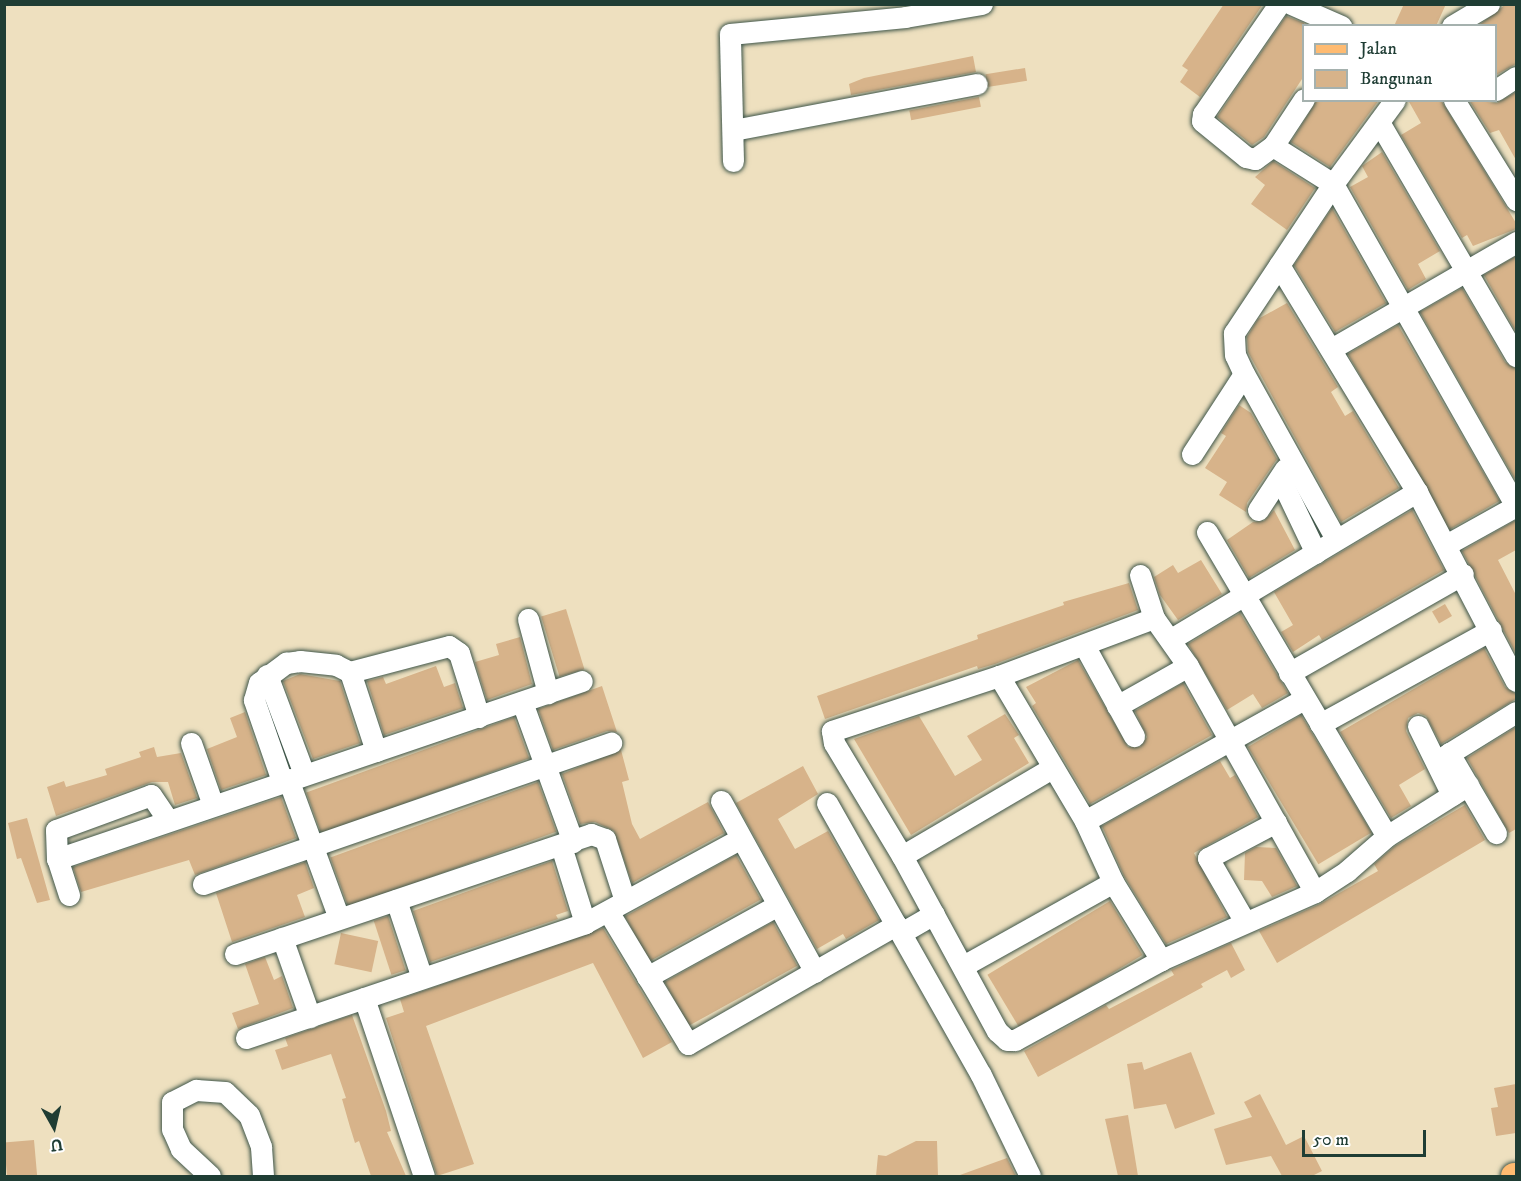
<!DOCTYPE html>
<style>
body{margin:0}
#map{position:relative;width:1521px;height:1181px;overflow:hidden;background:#eee0bf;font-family:"IM FELL DW Pica",serif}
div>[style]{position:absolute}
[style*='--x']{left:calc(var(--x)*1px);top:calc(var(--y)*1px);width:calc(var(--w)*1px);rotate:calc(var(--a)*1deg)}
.building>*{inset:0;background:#d7b38a;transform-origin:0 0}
.roads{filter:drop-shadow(0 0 2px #3e5549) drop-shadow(0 0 2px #3e5549)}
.minor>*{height:21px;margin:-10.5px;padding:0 10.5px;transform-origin:10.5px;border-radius:10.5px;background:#fff}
.major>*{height:26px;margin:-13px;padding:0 13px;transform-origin:13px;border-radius:13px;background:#ffbb71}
span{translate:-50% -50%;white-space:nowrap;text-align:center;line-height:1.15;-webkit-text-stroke:5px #fff;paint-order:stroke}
.frame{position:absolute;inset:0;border:6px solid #1f3d34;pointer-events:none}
.legend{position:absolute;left:1302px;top:24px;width:195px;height:78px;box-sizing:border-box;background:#fff;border:2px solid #a5b1ae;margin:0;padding:8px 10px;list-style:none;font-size:18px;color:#1f3d34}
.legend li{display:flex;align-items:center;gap:12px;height:30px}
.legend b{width:30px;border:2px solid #a5b1ae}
.north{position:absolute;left:24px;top:1097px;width:60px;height:60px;-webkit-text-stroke:4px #fff;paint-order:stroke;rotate:172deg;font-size:16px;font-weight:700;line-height:24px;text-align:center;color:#1f3d34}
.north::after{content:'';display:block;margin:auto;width:21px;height:27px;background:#1f3d34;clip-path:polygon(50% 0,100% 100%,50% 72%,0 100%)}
.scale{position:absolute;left:1302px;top:1130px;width:124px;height:27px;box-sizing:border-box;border:3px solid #1f3d34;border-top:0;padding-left:8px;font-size:18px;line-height:21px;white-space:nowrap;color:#1f3d34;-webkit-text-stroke:4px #fff;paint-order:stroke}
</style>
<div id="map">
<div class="building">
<div style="clip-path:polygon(1224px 4px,1263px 4px,1200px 97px,1180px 82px,1188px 70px,1182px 66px)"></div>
<div style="clip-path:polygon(1404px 4px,1446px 4px,1436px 26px,1394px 26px)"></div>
<div style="clip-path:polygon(1506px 4px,1516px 4px,1516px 64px,1496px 75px,1496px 26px,1478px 26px)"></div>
<div style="clip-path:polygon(1286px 16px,1304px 23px,1304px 76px,1264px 137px,1252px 145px,1217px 117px)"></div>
<div style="clip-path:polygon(973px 56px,976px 72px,851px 95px,849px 84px,864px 78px)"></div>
<div style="left:1025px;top:68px;width:13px;height:40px;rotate:81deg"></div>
<div style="clip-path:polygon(1516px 92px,1516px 160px,1499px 130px,1490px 133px,1469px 100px,1497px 103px)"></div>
<div style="left:979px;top:97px;width:10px;height:71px;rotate:79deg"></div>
<div style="clip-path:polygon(1317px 100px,1379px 100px,1330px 167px,1291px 142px)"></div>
<div style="clip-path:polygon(1408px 100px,1441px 100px,1516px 223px,1516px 229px,1473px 246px,1467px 235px,1462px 238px,1401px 135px,1421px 123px)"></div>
<div style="clip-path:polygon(1382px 152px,1440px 251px,1418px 264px,1426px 279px,1408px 290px,1350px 187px,1368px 177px,1362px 166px)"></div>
<div style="clip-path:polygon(1273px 161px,1315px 188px,1287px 230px,1251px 204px,1265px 185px,1255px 177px)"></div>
<div style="clip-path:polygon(1332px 208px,1386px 303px,1335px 332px,1294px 265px)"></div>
<div style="clip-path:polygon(1516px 256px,1516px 332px,1484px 275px)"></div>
<div style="clip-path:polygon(1462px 288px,1505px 362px,1516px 369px,1516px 481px,1420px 312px)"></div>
<div style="clip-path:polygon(1287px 303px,1338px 387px,1331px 392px,1345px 416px,1353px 411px,1399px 488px,1341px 522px,1248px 352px,1247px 337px,1258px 319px)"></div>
<div style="left:1398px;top:325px;width:203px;height:58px;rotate:60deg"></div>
<div style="clip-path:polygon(1239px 405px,1251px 413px,1277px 459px,1247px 503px,1246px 512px,1219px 495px,1227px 482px,1205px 468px,1226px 436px,1221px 433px)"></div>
<div style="clip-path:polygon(1274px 510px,1295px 550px,1249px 578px,1227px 540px,1253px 522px,1264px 521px)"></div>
<div style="clip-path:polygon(1412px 510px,1444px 570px,1322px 640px,1319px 635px,1293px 652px,1281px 632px,1293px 625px,1274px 592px)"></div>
<div style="clip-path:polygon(1516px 520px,1516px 550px,1498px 560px,1516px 595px,1516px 654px,1462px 551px)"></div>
<div style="clip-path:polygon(1201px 560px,1222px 594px,1178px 620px,1160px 595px,1154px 577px,1173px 565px,1178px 573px)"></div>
<div style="clip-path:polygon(1129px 583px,1138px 610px,995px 664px,978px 669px,977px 666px,825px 719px,817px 696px,978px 639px,977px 635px,1064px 605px,1063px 602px)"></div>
<div style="left:1445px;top:604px;width:14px;height:15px;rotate:60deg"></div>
<div style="left:566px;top:609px;width:63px;height:26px;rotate:73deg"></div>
<div style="clip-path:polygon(1240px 613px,1288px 693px,1262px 708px,1253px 694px,1227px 710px,1188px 644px)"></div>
<div style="clip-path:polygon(520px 637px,532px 684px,487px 700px,475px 662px,499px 655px,496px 644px)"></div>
<div style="clip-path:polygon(1484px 648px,1505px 687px,1516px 694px,1516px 699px,1441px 744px,1426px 716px,1418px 713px,1408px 718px,1406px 731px,1425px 769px,1399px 785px,1411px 806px,1391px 818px,1340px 732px)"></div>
<div style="clip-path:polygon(1078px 660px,1128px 747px,1140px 747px,1147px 737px,1135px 711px,1183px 683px,1212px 735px,1090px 804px,1032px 706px,1036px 703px,1026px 687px)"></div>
<div style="clip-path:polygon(436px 666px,444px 687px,455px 683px,463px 708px,384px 735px,367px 681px,383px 677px,386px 684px)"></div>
<div style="clip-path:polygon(300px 674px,340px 681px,360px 743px,313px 759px,283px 681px)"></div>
<div style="clip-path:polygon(602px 686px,617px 732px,607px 731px,553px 750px,538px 709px)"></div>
<div style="clip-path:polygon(245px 712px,266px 775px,221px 790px,207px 749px,237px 737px,230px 718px)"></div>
<div style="clip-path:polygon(1005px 714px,1019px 735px,1014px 738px,1029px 763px,911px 835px,854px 739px,919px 716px,955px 776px,982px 760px,967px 736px)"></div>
<div style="left:1301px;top:715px;width:137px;height:62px;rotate:59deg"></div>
<div style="left:514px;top:717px;width:44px;height:221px;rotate:70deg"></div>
<div style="clip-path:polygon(1516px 727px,1516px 829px,1509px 833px,1467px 758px)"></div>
<div style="clip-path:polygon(154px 747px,157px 757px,181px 753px,197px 798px,175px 805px,168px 782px,152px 782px,56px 816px,47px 787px,64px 781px,66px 787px,107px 775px,105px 769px,141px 757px,139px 752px)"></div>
<div style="clip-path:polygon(621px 750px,629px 780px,622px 782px,632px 824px,640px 839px,708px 802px,724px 833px,632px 883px,614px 831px,595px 822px,580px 824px,562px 774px)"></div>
<div style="clip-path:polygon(1220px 761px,1230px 778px,1235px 775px,1258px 817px,1194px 853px,1227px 917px,1166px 944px,1124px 876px,1102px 826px)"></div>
<div style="clip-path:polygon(803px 766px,818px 794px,778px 819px,795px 849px,828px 831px,879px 920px,846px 939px,843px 934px,817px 949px,736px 803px)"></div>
<div style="left:538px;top:782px;width:53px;height:221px;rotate:70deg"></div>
<div style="clip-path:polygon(281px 797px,296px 838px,195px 875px,189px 860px,81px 892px,73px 867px)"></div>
<div style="clip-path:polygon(1465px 805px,1485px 840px,1277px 963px,1259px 931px,1320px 904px,1378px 871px,1374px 864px,1395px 846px)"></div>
<div style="clip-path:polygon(27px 818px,50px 900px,37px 903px,21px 858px,17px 859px,8px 823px)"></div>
<div style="clip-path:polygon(1256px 847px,1276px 848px,1297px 886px,1272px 897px,1262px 881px,1244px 880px,1245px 853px)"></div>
<div style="left:736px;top:855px;width:51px;height:127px;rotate:61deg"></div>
<div style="clip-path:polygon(552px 861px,568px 911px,556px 915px,558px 919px,430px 962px,413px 911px)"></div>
<div style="clip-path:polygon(305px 862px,314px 888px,297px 895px,305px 917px,232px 942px,216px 893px)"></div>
<div style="left:1110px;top:901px;width:63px;height:143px;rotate:59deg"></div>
<div style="left:388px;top:916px;width:57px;height:15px;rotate:72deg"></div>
<div style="left:773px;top:922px;width:50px;height:124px;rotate:61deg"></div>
<div style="clip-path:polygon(603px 928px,672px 1042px,643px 1058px,593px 963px,426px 1026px,474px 1164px,437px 1176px,386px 1018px,404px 1012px,400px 999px)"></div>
<div style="left:341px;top:933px;width:38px;height:32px;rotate:12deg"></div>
<div style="clip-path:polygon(1231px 943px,1245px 970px,1231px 978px,1227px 970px,1201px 984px,1203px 987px,1038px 1077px,1024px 1051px,1106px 1005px,1109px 1009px,1174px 975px,1171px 970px)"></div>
<div style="clip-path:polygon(265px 957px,274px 980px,282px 976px,293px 1008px,238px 1029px,232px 1013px,259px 1004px,245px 964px)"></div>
<div style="clip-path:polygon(352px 1015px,386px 1111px,391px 1131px,387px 1132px,406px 1176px,371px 1176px,359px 1141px,355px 1143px,350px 1127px,342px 1099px,346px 1098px,331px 1054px,282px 1070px,275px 1050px,288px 1046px,285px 1038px)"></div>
<div style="clip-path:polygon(1191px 1052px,1215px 1114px,1175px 1129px,1166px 1104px,1134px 1109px,1127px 1064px,1142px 1062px,1144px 1070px)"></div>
<div style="clip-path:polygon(1516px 1084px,1516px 1133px,1496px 1136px,1491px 1108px,1498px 1107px,1494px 1088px)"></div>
<div style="clip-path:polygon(1260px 1094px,1286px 1145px,1304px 1136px,1322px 1171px,1312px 1176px,1282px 1176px,1271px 1156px,1226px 1165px,1214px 1129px,1252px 1117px,1244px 1102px)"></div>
<div style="clip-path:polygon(1128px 1115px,1138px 1176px,1118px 1176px,1105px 1119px)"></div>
<div style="left:34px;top:1140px;width:36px;height:30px;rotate:85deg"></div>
<div style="clip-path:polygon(916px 1141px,937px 1141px,938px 1176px,876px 1176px,878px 1155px,886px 1156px)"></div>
<div style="clip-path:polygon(1007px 1158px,1016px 1176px,960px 1176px,960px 1175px)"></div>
</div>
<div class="roads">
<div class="minor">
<div style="--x:1279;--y:4;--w:134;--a:124.6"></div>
<div style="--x:1203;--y:114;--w:7;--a:98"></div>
<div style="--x:1202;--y:121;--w:57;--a:39.3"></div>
<div style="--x:1246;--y:157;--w:9;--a:13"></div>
<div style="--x:1255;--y:159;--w:22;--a:-36"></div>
<div style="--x:1273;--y:146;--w:56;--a:-56.6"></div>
<div style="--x:1291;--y:4;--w:55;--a:23.7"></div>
<div style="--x:1452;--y:26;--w:43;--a:-30.7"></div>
<div style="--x:1496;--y:90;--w:24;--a:-33"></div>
<div style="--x:1454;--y:100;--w:118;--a:58.2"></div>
<div style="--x:1379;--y:122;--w:271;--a:59.7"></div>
<div style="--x:733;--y:130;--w:248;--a:-10.7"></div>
<div style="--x:1273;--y:146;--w:71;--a:32.3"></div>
<div style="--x:1333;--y:184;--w:370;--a:60.4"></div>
<div style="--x:1516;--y:506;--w:80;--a:150.9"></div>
<div style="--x:733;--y:161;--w:127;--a:-91.4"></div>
<div style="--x:730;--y:34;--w:176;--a:-5.5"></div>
<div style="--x:905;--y:17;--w:78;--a:-9.6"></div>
<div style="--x:1279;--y:265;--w:266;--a:58.7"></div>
<div style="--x:1417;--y:492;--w:213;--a:62.4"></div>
<div style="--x:1331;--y:349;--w:214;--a:-30"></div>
<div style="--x:1192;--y:454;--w:95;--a:-57"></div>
<div style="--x:1280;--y:478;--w:83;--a:64.4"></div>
<div style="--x:1258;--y:510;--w:49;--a:-56.6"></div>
<div style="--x:1207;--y:532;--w:353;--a:59.4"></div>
<div style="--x:1336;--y:539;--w:189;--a:-119.1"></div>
<div style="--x:1244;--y:374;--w:21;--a:-115"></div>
<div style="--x:1235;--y:355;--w:22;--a:-93"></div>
<div style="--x:1234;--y:333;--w:179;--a:-56.4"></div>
<div style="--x:1333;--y:184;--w:104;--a:-53.6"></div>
<div style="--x:1140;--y:575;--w:45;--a:72"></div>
<div style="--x:1154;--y:618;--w:59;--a:54.7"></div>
<div style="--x:1188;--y:666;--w:259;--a:60.7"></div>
<div style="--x:1154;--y:618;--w:165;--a:159.5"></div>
<div style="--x:999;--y:676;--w:176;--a:161.8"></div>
<div style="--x:832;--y:731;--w:12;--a:81"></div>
<div style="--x:834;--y:743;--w:132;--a:59"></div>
<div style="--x:902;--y:856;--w:199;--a:61.5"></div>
<div style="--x:997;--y:1031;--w:13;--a:42"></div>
<div style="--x:1007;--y:1040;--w:8;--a:0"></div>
<div style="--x:1015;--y:1040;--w:166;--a:-28.7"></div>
<div style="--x:1161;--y:960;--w:168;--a:-23.8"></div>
<div style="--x:1315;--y:892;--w:38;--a:-33"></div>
<div style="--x:1347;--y:871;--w:53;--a:-41.2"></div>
<div style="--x:1387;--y:836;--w:96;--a:-32.2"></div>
<div style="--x:528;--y:619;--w:77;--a:74.9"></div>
<div style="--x:1171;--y:639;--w:287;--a:-30.9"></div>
<div style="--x:1084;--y:645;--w:104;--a:61.2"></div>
<div style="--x:1289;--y:673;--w:200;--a:-29.6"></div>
<div style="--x:267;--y:675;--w:106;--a:69.5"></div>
<div style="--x:999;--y:676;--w:169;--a:59.3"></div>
<div style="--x:1085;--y:821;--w:67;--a:65.3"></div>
<div style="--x:1113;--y:882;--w:92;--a:58.4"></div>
<div style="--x:522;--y:702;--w:149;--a:70"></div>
<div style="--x:1117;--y:706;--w:81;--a:-29.4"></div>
<div style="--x:1320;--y:724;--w:195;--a:-28.8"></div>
<div style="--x:1418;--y:726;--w:77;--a:63.8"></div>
<div style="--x:191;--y:743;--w:66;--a:70.5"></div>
<div style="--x:376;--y:751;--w:83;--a:-108.2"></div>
<div style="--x:350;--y:672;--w:102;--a:-14.7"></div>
<div style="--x:449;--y:646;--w:12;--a:35"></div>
<div style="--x:459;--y:653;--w:67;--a:72.6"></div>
<div style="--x:1449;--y:753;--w:93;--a:59.6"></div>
<div style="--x:1437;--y:761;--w:93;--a:-31.8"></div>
<div style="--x:288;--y:779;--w:148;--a:69.9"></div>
<div style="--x:282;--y:781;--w:86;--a:-109.1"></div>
<div style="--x:254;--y:700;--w:18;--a:-74"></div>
<div style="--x:259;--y:683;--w:34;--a:-37"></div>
<div style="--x:286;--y:663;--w:14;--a:-8"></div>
<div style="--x:300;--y:661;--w:36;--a:6"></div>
<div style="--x:336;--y:665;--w:16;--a:27"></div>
<div style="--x:721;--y:801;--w:195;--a:61.2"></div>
<div style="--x:827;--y:803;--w:140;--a:60.5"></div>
<div style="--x:1085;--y:821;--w:251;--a:-29.1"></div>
<div style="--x:561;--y:846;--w:81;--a:72.7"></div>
<div style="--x:902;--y:856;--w:174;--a:-30.4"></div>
<div style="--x:57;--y:859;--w:554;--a:-18.73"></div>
<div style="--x:203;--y:884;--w:432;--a:-19.1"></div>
<div style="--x:69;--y:895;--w:38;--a:-108"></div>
<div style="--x:57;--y:859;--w:29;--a:-92"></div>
<div style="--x:56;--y:830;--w:101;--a:-20.2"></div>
<div style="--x:151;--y:795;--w:30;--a:56"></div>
<div style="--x:396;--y:900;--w:82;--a:71.6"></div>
<div style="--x:609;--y:913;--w:153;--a:58.9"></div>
<div style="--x:688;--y:1044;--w:240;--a:-29.8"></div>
<div style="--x:896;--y:925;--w:172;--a:60.5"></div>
<div style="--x:981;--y:1075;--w:112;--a:64.1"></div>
<div style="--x:1245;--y:922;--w:74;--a:-120"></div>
<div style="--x:1208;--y:858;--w:77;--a:-27.9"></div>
<div style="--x:901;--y:933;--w:38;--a:-30"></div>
<div style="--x:282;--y:938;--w:84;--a:70.5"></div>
<div style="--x:235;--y:954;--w:376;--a:-18.6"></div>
<div style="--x:591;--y:834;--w:15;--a:20"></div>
<div style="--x:605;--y:839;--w:65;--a:72.1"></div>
<div style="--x:963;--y:966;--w:172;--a:-29.2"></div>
<div style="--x:647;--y:977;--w:149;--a:-28.8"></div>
<div style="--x:364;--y:998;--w:188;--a:71.4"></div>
<div style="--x:246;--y:1038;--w:358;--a:-18.7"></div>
<div style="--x:585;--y:923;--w:170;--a:-28.5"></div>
<div style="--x:210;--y:1176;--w:40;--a:-137"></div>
<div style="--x:181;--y:1149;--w:22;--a:-114"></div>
<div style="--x:172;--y:1129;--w:27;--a:-90"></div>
<div style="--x:172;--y:1102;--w:27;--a:-27"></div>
<div style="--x:196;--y:1090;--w:29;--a:4"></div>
<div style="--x:225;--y:1092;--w:33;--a:44"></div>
<div style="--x:249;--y:1115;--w:34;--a:69"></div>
<div style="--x:261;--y:1147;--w:29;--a:86"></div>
</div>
<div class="major">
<div style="--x:1514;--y:1176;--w:2;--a:0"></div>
</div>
</div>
<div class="frame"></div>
<ul class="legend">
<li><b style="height:8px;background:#ffbb71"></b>Jalan</li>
<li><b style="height:16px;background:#d7b38a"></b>Bangunan</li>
</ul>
<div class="north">U</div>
<div class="scale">50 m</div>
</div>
